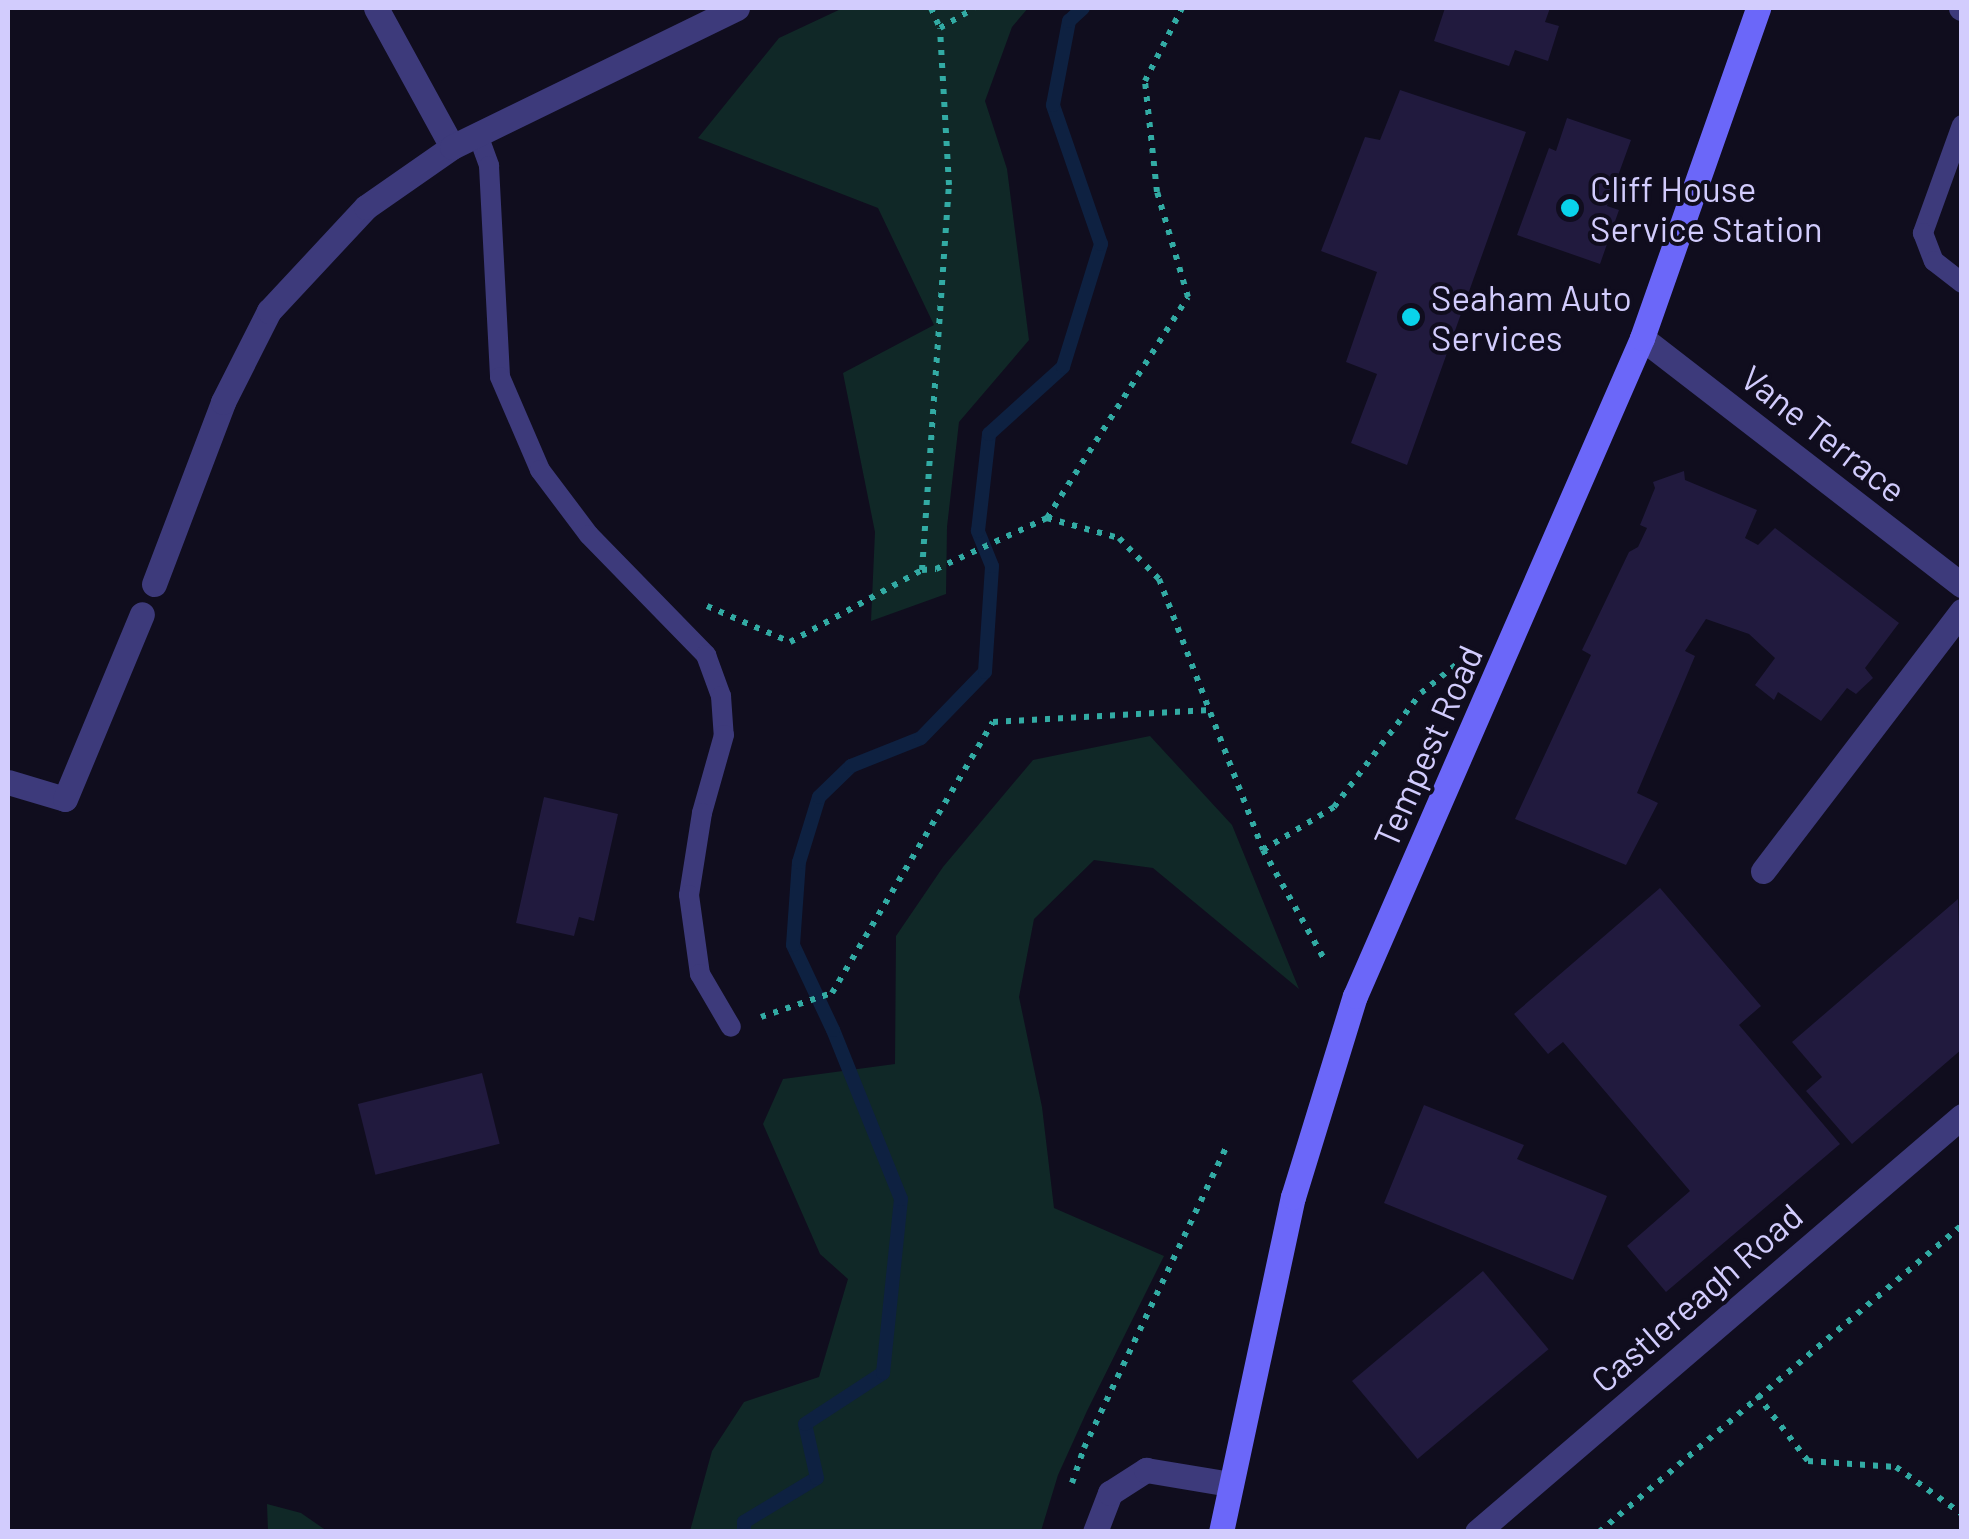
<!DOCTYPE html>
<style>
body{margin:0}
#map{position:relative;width:1969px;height:1539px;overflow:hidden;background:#100d1e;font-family:Barlow,sans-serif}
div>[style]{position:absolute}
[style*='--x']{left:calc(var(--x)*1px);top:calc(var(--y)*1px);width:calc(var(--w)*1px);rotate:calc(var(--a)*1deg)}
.green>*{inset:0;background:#102827}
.stream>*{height:14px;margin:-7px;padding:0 7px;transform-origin:7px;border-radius:7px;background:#0e2141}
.building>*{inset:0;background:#211a3e;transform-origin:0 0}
.path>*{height:6px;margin-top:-3px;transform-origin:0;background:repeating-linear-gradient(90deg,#32aba4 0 5px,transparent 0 13px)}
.service>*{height:20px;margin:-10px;padding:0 10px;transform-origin:10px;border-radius:10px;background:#3d3a7b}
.minor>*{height:25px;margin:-12.5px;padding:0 12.5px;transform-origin:12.5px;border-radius:12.5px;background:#3d3a7b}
.secondary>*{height:25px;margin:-12.5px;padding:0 12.5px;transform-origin:12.5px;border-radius:12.5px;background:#6b67f9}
.dots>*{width:28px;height:28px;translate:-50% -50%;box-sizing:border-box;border:5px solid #100d1e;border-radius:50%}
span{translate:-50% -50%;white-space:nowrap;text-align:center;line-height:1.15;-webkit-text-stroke:8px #100d1e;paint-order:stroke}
.poi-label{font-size:35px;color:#d2ccfd}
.left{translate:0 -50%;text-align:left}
.street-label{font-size:35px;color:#d2ccfd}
.frame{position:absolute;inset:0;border:10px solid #d2ccfd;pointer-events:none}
</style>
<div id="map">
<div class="green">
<div style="clip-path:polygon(843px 8px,1028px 8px,1012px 27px,985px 101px,1007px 169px,1029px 340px,959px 422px,947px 527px,946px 594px,871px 621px,875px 532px,843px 373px,934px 325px,878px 208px,698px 138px,779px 38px)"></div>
<div style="clip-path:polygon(1150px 736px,1232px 825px,1299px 989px,1153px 868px,1094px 860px,1034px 919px,1019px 997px,1042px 1107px,1054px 1208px,1164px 1256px,1087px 1411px,1058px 1475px,1041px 1531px,690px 1531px,712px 1451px,744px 1402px,819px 1377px,848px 1279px,820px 1254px,763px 1124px,783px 1079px,895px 1064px,896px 936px,943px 867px,1033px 760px)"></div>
<div style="clip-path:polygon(267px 1504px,301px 1513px,327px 1531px,268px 1531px)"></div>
</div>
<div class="stream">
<div style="--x:744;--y:1532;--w:10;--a:-90"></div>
<div style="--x:744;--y:1522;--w:85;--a:-31.1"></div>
<div style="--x:817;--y:1478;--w:55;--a:-102.5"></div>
<div style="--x:805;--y:1424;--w:93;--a:-33.2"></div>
<div style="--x:883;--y:1373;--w:175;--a:-84.1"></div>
<div style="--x:901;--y:1199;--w:182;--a:-111.9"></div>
<div style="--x:833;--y:1030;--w:94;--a:-115.2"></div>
<div style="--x:793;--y:945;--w:83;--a:-85.9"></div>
<div style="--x:799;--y:862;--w:68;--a:-72.9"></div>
<div style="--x:819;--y:797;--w:45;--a:-44.1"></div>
<div style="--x:851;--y:766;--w:75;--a:-21.8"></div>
<div style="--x:921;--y:738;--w:92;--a:-45.9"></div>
<div style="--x:985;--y:672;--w:106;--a:-86.2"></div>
<div style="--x:992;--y:566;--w:38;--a:-112"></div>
<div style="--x:978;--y:531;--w:98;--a:-83.5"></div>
<div style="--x:989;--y:434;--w:100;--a:-42.2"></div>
<div style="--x:1063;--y:367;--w:129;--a:-72.8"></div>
<div style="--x:1101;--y:244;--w:147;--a:-109.1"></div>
<div style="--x:1053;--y:105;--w:86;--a:-79.2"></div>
<div style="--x:1069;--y:21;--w:19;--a:-43"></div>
</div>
<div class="building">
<div style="clip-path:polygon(1445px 8px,1550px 8px,1545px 22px,1559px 26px,1548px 61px,1515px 50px,1509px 66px,1434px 41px)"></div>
<div style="clip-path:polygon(1400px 90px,1526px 132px,1407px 465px,1351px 443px,1377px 374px,1346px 362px,1377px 272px,1321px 251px,1365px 137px,1380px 140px)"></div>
<div style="clip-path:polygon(1567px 118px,1631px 140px,1607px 206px,1619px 210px,1600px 264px,1517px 235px,1549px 148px,1556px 151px)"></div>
<div style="clip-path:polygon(1684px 471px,1685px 480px,1757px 510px,1745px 538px,1758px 545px,1775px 528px,1899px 623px,1865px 668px,1873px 678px,1856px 694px,1847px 688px,1821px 721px,1778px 692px,1774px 700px,1755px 685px,1775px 658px,1749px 634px,1706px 619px,1685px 651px,1695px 656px,1637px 793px,1658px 803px,1626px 865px,1515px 819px,1591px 655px,1582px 650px,1629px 552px,1638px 547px,1647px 528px,1640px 525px,1655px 488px,1653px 482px)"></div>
<div style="clip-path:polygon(544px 797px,618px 814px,594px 921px,579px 917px,574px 936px,516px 923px)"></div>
<div style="clip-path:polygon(1660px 888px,1761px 1006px,1739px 1025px,1840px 1144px,1666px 1292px,1627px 1246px,1690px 1191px,1563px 1042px,1548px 1054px,1514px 1014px)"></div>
<div style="clip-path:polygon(1958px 899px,1962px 1049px,1852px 1144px,1806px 1091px,1822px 1077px,1792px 1042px)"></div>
<div style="left:482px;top:1073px;width:73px;height:128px;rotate:76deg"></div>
<div style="clip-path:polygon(1424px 1105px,1524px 1145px,1517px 1159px,1607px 1196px,1573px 1280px,1384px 1203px)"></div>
<div style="left:1483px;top:1271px;width:102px;height:171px;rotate:50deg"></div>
</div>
<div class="path">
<div style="--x:931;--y:8;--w:22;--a:66"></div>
<div style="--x:1047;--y:518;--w:262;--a:-57.5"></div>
<div style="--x:1188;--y:297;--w:109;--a:-106.4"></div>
<div style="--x:1157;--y:192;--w:112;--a:-96.2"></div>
<div style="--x:1145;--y:81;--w:82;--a:-63.1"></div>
<div style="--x:922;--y:570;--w:386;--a:-86"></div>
<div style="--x:949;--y:185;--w:157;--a:-93.3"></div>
<div style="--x:940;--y:28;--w:39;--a:-30"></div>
<div style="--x:707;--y:606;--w:90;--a:23.4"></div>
<div style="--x:790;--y:642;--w:150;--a:-28.6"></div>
<div style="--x:922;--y:570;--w:14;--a:-4"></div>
<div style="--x:936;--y:569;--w:122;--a:-24.7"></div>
<div style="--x:1047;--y:518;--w:75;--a:15.5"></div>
<div style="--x:1119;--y:538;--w:57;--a:45.7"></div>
<div style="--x:1159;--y:579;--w:290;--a:69"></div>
<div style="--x:1263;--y:850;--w:123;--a:60.7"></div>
<div style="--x:1263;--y:850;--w:83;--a:-31.2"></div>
<div style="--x:1334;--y:807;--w:143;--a:-52.7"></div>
<div style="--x:1421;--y:693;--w:54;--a:-39"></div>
<div style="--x:761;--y:1017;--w:75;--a:-18.7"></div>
<div style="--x:832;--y:993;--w:315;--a:-59.3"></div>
<div style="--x:993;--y:722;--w:217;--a:-3.2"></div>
<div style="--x:1757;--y:1395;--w:83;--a:52.3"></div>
<div style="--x:1808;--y:1461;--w:88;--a:3.9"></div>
<div style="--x:1896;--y:1467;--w:81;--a:35.5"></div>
<div style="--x:1072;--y:1483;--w:37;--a:-71"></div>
<div style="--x:1084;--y:1448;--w:332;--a:-64.7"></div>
<div style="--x:1599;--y:1532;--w:475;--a:-40.2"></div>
</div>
<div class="service">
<div style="--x:1962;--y:125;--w:115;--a:109.9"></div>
<div style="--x:1923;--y:233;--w:30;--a:69"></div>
<div style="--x:1934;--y:261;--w:36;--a:38"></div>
<div style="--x:478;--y:135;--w:33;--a:70"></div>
<div style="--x:489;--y:166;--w:211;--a:87"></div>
<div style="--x:500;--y:377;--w:101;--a:66.7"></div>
<div style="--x:540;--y:470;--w:81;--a:53"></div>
<div style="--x:589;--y:535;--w:168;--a:45.7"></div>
<div style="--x:706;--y:655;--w:44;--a:69.9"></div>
<div style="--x:721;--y:696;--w:39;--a:86"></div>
<div style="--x:724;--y:735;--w:81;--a:105.8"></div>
<div style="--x:702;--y:813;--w:83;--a:99"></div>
<div style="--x:689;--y:895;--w:80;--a:82.1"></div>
<div style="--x:700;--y:974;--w:61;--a:59.7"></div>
</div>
<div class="minor">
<div style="--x:376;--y:8;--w:158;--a:61.3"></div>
<div style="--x:1961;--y:8;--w:1;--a:0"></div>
<div style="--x:1642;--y:338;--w:404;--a:37.7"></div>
<div style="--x:154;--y:584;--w:195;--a:-69.2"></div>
<div style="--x:223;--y:402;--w:102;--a:-63.2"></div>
<div style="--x:269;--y:311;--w:142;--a:-47"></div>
<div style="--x:366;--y:207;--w:105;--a:-34.9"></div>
<div style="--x:452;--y:147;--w:317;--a:-26"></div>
<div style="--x:8;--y:782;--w:59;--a:16.6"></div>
<div style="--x:65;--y:799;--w:200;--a:-67.4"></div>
<div style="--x:1763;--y:871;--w:327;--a:-52.6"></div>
<div style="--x:1095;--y:1532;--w:42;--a:-69"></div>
<div style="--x:1110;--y:1493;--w:43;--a:-32.6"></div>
<div style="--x:1146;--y:1470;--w:86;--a:9.4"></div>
<div style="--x:1477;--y:1532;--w:639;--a:-40.62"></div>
</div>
<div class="secondary">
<div style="--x:1221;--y:1532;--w:343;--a:-77.9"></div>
<div style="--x:1293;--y:1197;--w:210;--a:-72.9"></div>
<div style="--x:1355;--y:996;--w:718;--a:-66.43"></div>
<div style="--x:1642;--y:338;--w:350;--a:-70.6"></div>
</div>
<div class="dots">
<div style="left:1570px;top:208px;background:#09d3eb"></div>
<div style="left:1411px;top:317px;background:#09d3eb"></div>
</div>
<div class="poi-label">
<span class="left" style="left:1590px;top:208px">Cliff House<br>Service Station</span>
<span class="left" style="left:1431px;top:317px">Seaham Auto<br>Services</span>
</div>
<div class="street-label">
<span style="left:1824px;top:433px;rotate:38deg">Vane Terrace</span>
<span style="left:1427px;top:746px;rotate:-66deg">Tempest Road</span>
<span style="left:1696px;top:1297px;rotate:-41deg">Castlereagh Road</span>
</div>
<div class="frame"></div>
</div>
